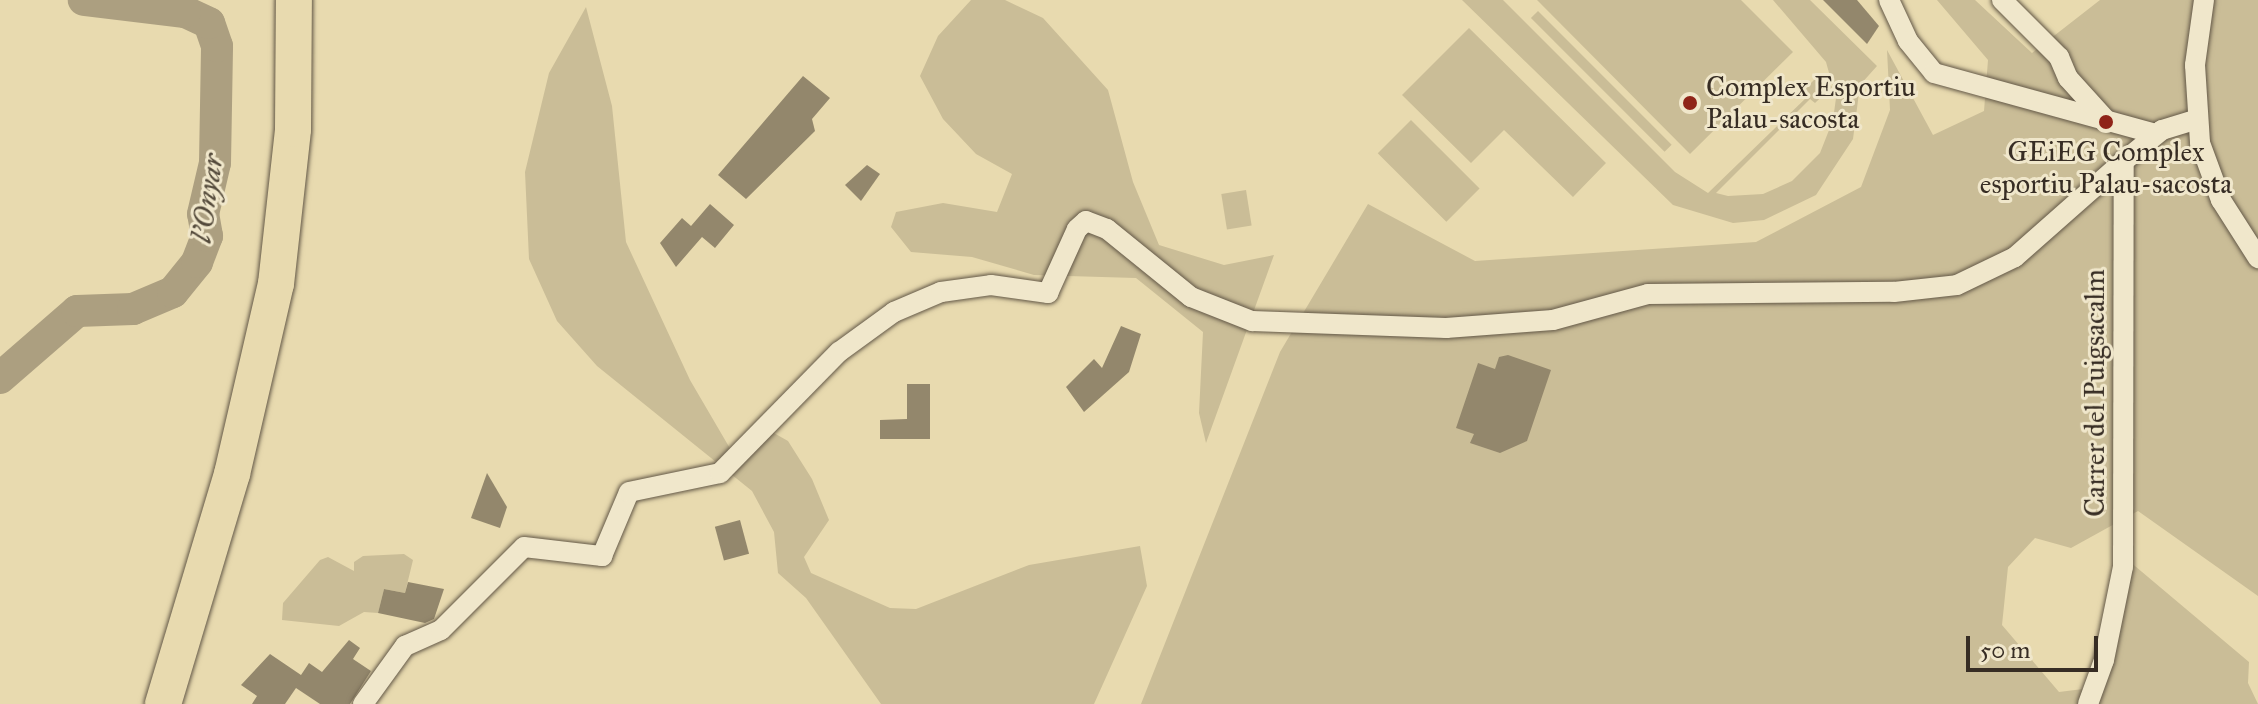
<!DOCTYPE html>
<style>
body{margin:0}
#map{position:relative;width:2258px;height:704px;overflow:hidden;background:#e8daaf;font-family:"IM FELL Great Primer",serif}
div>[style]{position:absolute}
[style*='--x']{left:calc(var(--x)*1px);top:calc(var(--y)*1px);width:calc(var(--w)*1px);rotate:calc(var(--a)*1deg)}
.green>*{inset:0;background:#cabd97;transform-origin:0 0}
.river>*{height:32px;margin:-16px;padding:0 16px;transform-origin:16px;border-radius:16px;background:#ac9f80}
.building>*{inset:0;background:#93876c;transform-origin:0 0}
.roads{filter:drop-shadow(0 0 2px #635847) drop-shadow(0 0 2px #635847)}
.street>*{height:20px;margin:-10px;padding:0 10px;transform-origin:10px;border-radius:10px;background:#f0e7cb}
.highway>*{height:36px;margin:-18px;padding:0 18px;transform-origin:18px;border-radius:18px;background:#e8daaf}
.dots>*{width:22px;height:22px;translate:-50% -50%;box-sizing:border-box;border:4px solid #f0e7cb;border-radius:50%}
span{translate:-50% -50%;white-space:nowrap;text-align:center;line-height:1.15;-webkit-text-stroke:6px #f0e7cb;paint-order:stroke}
.poi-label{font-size:28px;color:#372d24}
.left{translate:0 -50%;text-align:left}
.street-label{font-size:28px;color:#372d24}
.water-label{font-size:30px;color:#544a3b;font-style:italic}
.scale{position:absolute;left:1966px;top:636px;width:132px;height:36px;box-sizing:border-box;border:4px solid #372d24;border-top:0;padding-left:10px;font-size:24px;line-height:28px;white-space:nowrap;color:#372d24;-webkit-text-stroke:6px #f0e7cb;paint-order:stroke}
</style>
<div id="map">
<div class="green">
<div style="clip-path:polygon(971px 0,1005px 0,1043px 18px,1108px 90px,1133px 182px,1159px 245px,1224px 265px,1274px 255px,1206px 443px,1199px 413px,1203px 332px,1136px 278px,1034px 275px,972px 257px,911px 252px,891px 227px,896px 212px,943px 203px,997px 212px,1012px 174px,976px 154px,943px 119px,920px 76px,938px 36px)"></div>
<div style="clip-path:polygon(1462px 0,1503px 0,1675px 172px,1708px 193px,1807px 97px,1803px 91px,1820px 74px,1832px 87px,1815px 103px,1810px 99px,1716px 193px,1728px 196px,1763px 194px,1792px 181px,1820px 153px,1833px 120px,1836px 98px,1826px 62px,1773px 0,1810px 0,1877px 66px,1860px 85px,1853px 139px,1816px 195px,1764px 220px,1733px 223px,1673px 205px)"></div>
<div style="clip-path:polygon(1537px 0,1741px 0,1793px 52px,1690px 154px)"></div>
<div style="clip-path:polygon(1937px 0,1975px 0,2032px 53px,2100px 0,2258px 0,2258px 596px,2138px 511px,2071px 548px,2035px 538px,2008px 567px,2002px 625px,2059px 692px,2099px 687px,2129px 561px,2249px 662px,2248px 683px,2258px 704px,1141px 704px,1280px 352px,1368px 204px,1475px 261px,1756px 242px,1861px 187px,1890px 110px,1887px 50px,1933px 135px,1984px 111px,1988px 60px)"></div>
<div style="clip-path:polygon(586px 7px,612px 106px,626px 242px,690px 380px,735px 457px,765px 428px,788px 441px,812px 479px,829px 520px,804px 557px,811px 573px,890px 608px,916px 609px,1029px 565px,1140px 546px,1147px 586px,1094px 704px,881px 704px,806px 598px,778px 573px,774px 532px,752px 491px,597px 366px,557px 321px,529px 259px,525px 172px,549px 73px)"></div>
<div style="left:1538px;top:11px;width:189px;height:10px;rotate:45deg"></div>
<div style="clip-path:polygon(1469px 28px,1606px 163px,1573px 197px,1504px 130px,1471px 163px,1402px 95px)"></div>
<div style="left:1411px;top:120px;width:97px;height:47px;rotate:45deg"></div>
<div style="left:1246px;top:190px;width:36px;height:25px;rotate:81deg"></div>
<div style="clip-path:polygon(404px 554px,413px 560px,405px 593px,384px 589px,378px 613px,364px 612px,339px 626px,282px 620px,283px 603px,320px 560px,328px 557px,354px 571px,354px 562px,363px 556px)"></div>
</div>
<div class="river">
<div style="--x:0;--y:378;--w:102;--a:-41"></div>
<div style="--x:77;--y:311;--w:56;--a:-2"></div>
<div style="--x:133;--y:309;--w:43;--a:-23"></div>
<div style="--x:173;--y:292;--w:38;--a:-51"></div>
<div style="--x:197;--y:262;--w:28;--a:-69"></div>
<div style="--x:207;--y:236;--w:22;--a:-100"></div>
<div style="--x:203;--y:214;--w:52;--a:-76.8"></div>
<div style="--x:215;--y:163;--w:117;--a:-89"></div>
<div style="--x:217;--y:46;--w:24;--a:-109"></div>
<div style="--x:209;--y:23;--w:26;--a:-155"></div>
<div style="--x:185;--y:12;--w:102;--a:-173.2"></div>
</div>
<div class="building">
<div style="clip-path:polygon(1823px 0,1857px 0,1879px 26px,1867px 44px)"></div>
<div style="clip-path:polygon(803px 76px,830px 98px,812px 119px,815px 131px,746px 199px,718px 175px)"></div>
<div style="clip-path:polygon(867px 165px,880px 174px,861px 201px,845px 185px)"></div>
<div style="clip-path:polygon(710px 204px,734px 225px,715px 248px,702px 237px,676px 267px,660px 243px,682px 218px,691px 226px)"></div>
<div style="clip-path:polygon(1121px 326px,1141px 334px,1129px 372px,1084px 412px,1066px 387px,1094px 359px,1102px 368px)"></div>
<div style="clip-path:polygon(1508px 355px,1551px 370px,1527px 441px,1500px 453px,1470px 443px,1474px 434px,1456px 428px,1478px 363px,1495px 369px,1499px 357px)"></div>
<div style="clip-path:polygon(907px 384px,930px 384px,930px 439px,880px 439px,880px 420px,907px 419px)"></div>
<div style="clip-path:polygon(487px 473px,507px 507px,500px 528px,471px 518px)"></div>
<div style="left:740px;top:520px;width:35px;height:26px;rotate:75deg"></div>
<div style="clip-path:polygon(408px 582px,444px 589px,434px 619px,425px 623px,378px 613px,384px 589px,405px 593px)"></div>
<div style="clip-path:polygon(349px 640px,360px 648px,353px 659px,371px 671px,350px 704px,320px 704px,296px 688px,285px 704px,252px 704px,257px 696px,241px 685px,270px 654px,301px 675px,309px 663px,322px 672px)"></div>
</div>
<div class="roads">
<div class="street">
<div style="--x:1889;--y:0;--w:45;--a:65.1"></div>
<div style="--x:1908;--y:41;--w:41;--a:50.9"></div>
<div style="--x:1934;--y:73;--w:229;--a:15.4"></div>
<div style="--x:2002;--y:0;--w:81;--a:45"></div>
<div style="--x:2059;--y:57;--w:23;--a:67"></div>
<div style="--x:2068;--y:78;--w:58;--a:47.8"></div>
<div style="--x:2204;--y:0;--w:66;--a:97.9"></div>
<div style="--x:2195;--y:65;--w:78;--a:86.3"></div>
<div style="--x:2200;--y:143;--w:61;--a:69.8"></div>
<div style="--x:2221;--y:200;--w:69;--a:57.5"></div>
<div style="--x:363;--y:704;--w:72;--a:-54.1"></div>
<div style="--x:405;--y:646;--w:39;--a:-24"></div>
<div style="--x:441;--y:630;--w:117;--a:-45"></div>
<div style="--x:524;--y:547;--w:79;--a:6.6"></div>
<div style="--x:602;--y:556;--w:69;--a:-67.1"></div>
<div style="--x:629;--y:492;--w:93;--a:-11.8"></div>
<div style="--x:720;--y:473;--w:170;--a:-45.5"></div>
<div style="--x:839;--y:352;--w:68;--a:-36"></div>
<div style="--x:894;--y:312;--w:51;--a:-23.1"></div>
<div style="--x:941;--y:292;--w:50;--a:-8"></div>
<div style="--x:991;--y:285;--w:58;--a:8"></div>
<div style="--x:1048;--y:293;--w:70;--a:-65.6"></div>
<div style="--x:1077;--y:229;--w:12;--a:-42"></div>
<div style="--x:1086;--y:221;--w:22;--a:21"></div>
<div style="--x:1107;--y:229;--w:108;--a:39"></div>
<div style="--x:1191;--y:297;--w:66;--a:21.5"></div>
<div style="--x:1252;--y:321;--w:194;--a:2.1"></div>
<div style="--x:1446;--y:328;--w:107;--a:-4.3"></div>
<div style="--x:1553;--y:320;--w:98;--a:-15.3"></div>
<div style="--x:1648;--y:294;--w:246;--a:-0.5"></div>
<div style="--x:1894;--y:292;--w:63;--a:-6.3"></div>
<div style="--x:1957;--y:285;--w:64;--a:-25.8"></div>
<div style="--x:2015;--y:257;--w:145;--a:-41.4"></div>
<div style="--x:2088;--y:704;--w:47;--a:-70"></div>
<div style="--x:2104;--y:660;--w:95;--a:-78.5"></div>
<div style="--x:2123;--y:567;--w:406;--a:-89.9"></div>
<div style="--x:2124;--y:161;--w:49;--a:-39.2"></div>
<div style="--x:2162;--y:130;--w:34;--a:-17"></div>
</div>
<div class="highway">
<div style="--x:163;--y:704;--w:240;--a:-73.3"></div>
<div style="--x:232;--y:474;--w:195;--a:-77"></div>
<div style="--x:276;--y:284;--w:156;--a:-83.7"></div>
<div style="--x:293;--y:129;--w:129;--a:-89.6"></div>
</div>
</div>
<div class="dots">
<div style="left:1690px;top:103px;background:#8f2418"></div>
<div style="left:2106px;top:122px;background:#8f2418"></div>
</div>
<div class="poi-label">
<span class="left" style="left:1706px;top:103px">Complex Esportiu<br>Palau-sacosta</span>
<span style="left:2106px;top:168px">GEiEG Complex<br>esportiu Palau-sacosta</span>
</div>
<div class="street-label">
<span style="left:2095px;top:393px;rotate:-90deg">Carrer del Puigsacalm</span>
</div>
<div class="water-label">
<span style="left:207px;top:198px;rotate:-82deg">l'Onyar</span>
</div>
<div class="scale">50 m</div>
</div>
